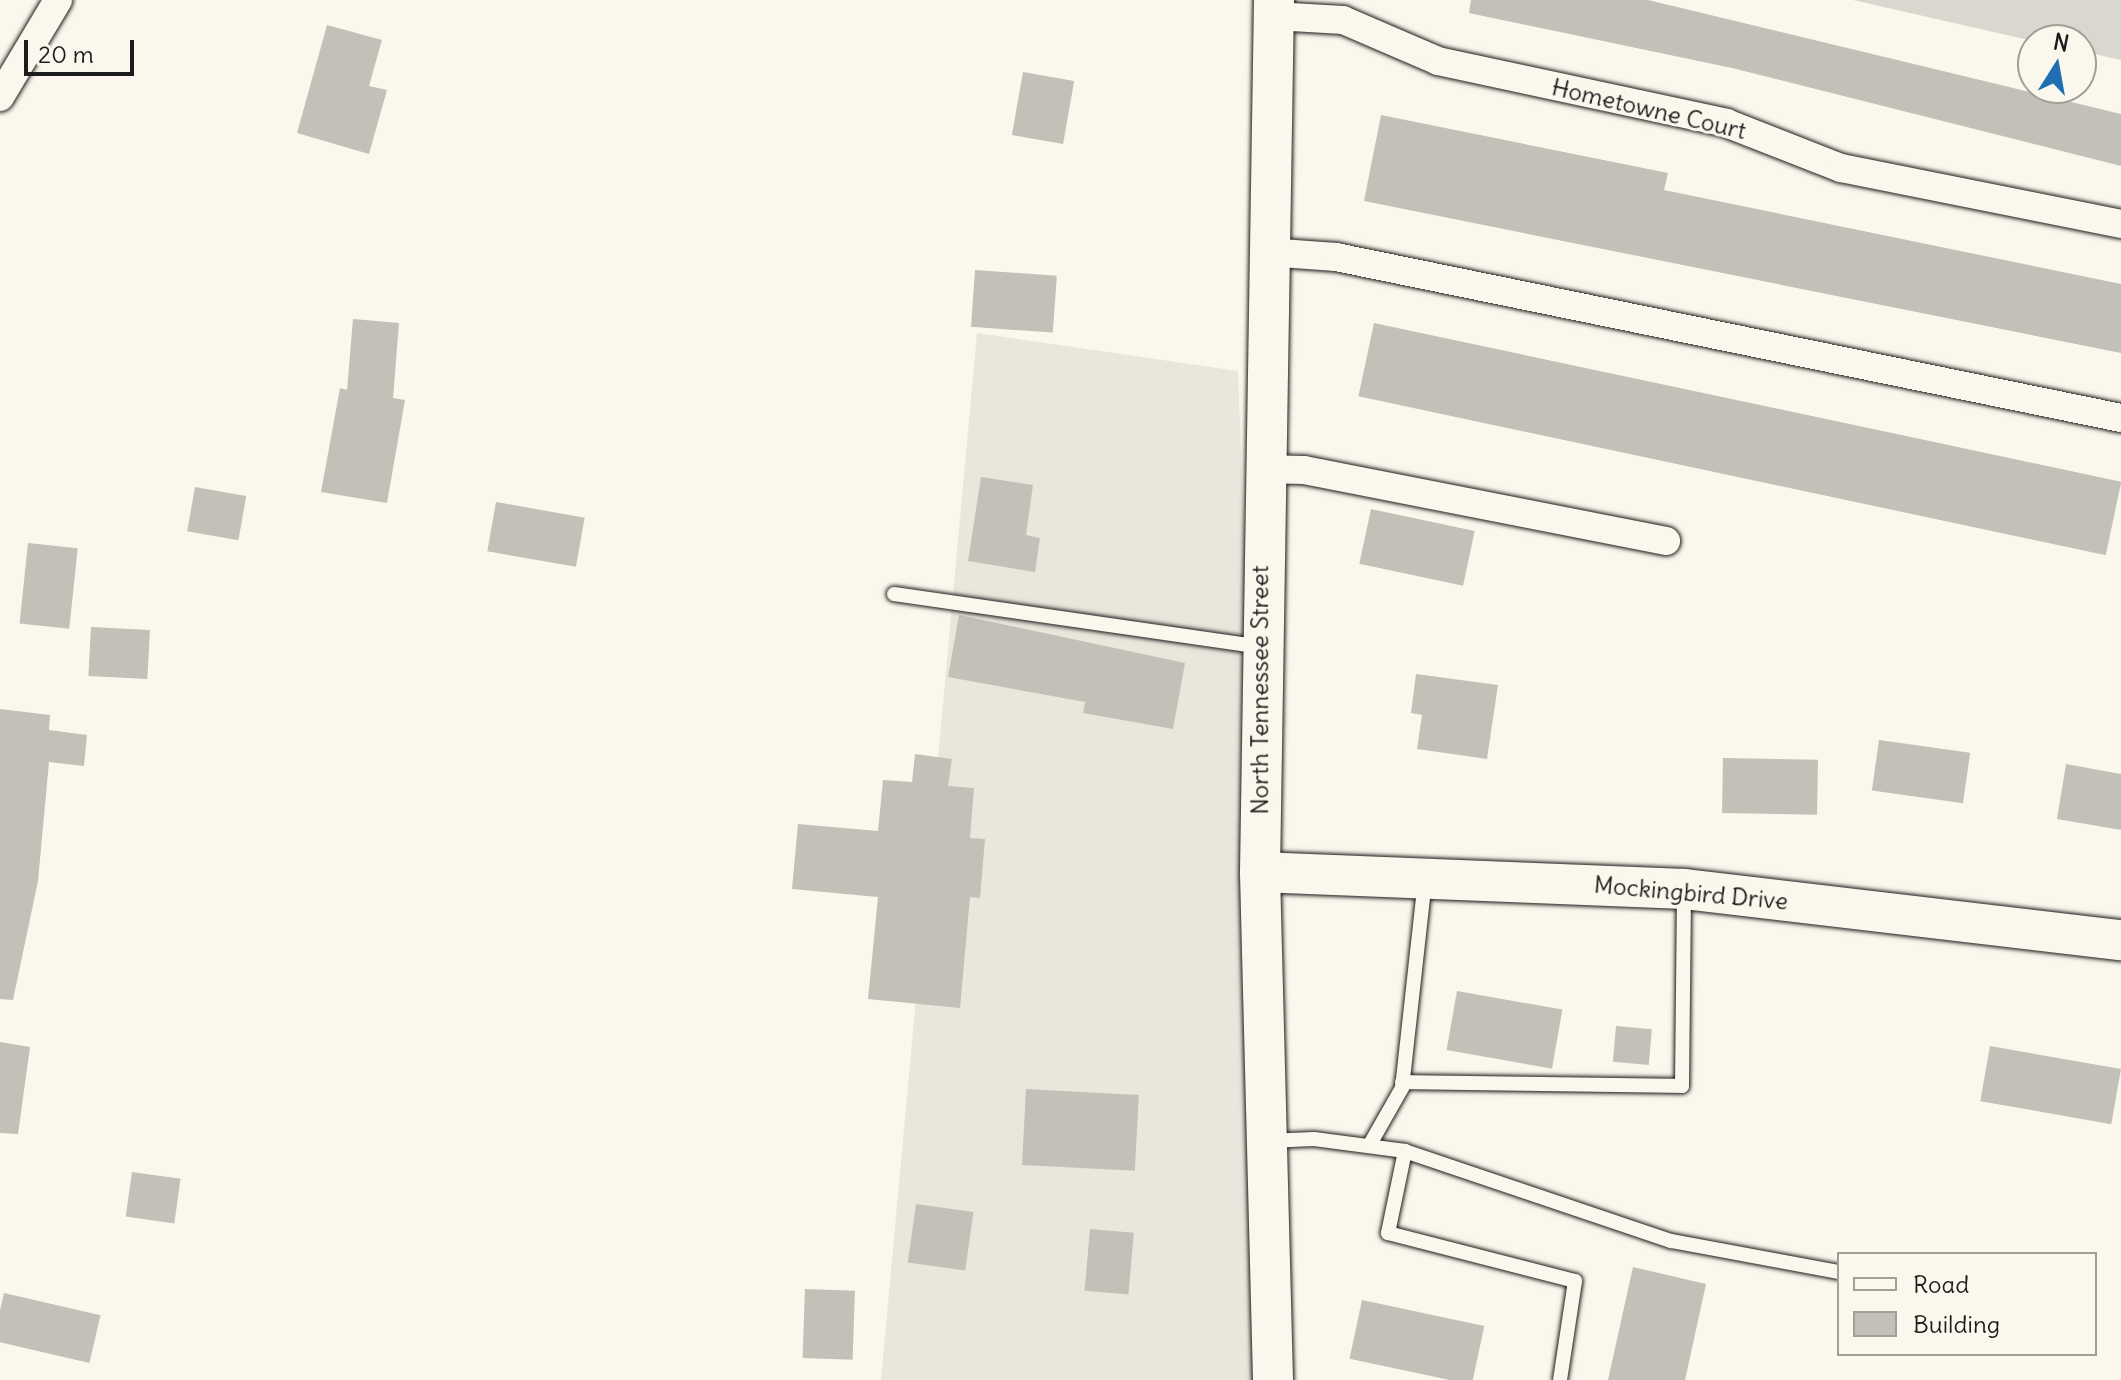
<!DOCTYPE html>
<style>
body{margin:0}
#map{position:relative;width:2121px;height:1380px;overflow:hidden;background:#fbf7ec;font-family:Delius,sans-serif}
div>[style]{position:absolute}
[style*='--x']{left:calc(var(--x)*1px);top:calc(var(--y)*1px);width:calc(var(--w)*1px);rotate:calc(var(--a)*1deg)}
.built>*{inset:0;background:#eae6dc}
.green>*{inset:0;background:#dad7ce}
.building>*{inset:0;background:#c3c0b8;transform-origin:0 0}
.roads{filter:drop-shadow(0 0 2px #1c1c1c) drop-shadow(0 0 2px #1c1c1c)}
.lane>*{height:14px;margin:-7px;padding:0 7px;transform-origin:7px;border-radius:7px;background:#fbf7ec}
.street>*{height:28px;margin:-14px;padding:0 14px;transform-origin:14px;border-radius:14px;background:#fbf7ec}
.secondary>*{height:40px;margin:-20px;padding:0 20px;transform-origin:20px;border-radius:20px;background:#fbf7ec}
span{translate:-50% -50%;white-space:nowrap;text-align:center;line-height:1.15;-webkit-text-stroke:6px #fbf7ec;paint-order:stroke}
.street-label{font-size:24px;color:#1c1c1c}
.legend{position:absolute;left:1837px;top:1252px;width:260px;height:104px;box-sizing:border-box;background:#fbf7ec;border:2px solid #a29f99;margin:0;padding:10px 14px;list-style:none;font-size:24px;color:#1c1c1c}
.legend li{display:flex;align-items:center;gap:16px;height:40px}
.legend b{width:40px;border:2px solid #a29f99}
.north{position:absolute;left:2017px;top:24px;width:80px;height:80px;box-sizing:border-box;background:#fbf7ec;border:2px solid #a29f99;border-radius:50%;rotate:11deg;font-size:22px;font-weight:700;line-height:32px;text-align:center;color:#1c1c1c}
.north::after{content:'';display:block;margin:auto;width:28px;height:36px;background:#1f6fb2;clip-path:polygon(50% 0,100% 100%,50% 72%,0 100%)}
.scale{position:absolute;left:24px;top:40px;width:110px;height:36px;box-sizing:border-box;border:4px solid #1c1c1c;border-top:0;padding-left:10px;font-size:24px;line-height:28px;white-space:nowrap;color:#1c1c1c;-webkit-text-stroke:6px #fbf7ec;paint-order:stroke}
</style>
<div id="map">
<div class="built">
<div style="clip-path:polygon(977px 333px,1238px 371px,1274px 1380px,881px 1380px)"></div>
</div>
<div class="green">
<div style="clip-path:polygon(1853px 0,2121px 0,2121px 60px,2081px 51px,2081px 40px,2033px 41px)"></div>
</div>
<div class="building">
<div style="clip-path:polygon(1471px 0,1648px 0,2121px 114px,2121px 166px,1732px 68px,1469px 13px)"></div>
<div style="clip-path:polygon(327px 25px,382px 40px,369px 86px,387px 90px,369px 154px,297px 133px)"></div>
<div style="left:1023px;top:72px;width:52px;height:64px;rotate:10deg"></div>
<div style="clip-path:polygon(1381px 115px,1668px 173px,1664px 190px,2121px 284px,2121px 353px,1364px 201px)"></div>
<div style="left:975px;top:270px;width:82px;height:57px;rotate:4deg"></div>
<div style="clip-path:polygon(353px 319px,399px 323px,393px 398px,405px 400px,387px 503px,321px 492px,340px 388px,347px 390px)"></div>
<div style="left:1374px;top:323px;width:764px;height:75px;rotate:12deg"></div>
<div style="clip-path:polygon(981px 477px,1033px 485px,1026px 535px,1040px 538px,1035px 572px,968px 561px)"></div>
<div style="left:195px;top:487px;width:52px;height:45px;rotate:10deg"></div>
<div style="left:496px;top:502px;width:90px;height:50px;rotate:10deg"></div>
<div style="left:1371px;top:509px;width:106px;height:56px;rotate:12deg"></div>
<div style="left:28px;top:543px;width:50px;height:81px;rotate:6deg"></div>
<div style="clip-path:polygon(959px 615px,1185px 663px,1173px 729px,1083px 713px,1085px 702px,948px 677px)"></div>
<div style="left:91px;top:627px;width:59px;height:49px;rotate:3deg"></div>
<div style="clip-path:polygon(1416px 674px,1498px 685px,1487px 759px,1417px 749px,1422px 715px,1411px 713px)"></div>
<div style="clip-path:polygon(0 709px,50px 715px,49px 730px,87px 735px,84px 766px,49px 762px,38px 881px,13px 1000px,0 999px)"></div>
<div style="left:1879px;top:740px;width:92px;height:51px;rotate:8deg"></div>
<div style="clip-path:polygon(915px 754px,952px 759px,948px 786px,974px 788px,970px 838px,985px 839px,980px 898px,970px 897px,960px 1008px,868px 999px,878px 897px,792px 889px,798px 824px,878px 831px,883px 780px,912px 782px)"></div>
<div style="left:1723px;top:758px;width:95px;height:55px;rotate:1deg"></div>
<div style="clip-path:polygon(2066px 764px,2121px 774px,2121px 830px,2057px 819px)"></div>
<div style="left:1457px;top:991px;width:107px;height:60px;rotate:10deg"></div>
<div style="left:1616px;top:1026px;width:36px;height:36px;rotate:5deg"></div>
<div style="clip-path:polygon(0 1042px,30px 1047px,18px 1134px,0 1133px)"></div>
<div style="left:1990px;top:1046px;width:133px;height:56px;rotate:10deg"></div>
<div style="left:1026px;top:1089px;width:113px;height:76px;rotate:3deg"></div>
<div style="left:132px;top:1172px;width:49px;height:45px;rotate:8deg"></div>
<div style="left:916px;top:1204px;width:58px;height:59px;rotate:8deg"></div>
<div style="left:1090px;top:1229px;width:44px;height:62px;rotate:5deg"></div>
<div style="clip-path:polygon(1633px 1267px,1706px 1284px,1685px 1380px,1608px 1380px)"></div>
<div style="left:805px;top:1289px;width:50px;height:69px;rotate:2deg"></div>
<div style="left:4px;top:1293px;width:99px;height:49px;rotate:13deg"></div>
<div style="left:1362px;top:1300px;width:125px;height:60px;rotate:12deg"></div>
</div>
<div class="roads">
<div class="lane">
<div style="--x:894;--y:594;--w:370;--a:8.2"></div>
<div style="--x:1402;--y:1082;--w:280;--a:0.8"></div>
<div style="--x:1682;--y:1086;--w:197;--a:-89.4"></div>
<div style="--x:1267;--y:1141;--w:47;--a:-2.4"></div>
<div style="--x:1314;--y:1139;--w:92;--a:7.5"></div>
<div style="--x:1405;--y:1151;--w:281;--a:18.7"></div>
<div style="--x:1671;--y:1241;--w:171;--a:10.5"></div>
<div style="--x:1369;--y:1146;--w:67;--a:-60.4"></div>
<div style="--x:1402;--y:1088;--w:208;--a:-83.7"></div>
<div style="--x:1405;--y:1151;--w:84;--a:101.7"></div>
<div style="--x:1388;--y:1233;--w:193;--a:14.4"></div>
<div style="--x:1575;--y:1281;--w:100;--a:98.6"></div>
</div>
<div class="street">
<div style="--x:1274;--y:16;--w:69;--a:3.3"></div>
<div style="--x:1343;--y:20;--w:103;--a:23.3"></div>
<div style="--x:1438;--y:61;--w:295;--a:12.1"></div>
<div style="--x:1726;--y:123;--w:123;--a:21.4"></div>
<div style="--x:1841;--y:168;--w:286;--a:11.3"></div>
<div style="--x:0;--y:97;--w:113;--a:-59.1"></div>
<div style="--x:1267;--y:252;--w:69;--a:4.1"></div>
<div style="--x:1336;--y:257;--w:801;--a:11.59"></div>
<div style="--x:1261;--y:469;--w:43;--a:1.3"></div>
<div style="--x:1304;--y:470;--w:369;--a:11.1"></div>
</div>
<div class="secondary">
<div style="--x:1260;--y:872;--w:424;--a:2.3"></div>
<div style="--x:1684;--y:889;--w:440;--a:6.7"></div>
<div style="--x:1273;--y:1380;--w:508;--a:-91.47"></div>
<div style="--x:1260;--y:872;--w:872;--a:-89.08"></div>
</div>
</div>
<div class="street-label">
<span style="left:1649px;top:109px;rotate:13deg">Hometowne Court</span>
<span style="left:1260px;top:690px;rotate:-90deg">North Tennessee Street</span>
<span style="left:1691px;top:893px;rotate:5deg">Mockingbird Drive</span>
</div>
<ul class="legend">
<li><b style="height:10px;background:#fbf7ec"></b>Road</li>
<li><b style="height:22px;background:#c3c0b8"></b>Building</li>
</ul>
<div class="north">N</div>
<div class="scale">20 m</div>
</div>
